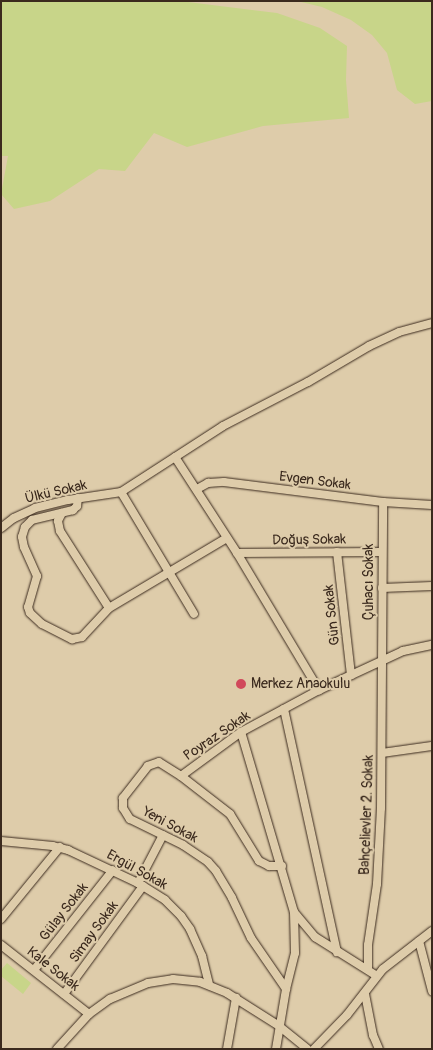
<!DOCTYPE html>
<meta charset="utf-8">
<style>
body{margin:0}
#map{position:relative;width:433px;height:1050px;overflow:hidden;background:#deccaa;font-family:Pangolin,sans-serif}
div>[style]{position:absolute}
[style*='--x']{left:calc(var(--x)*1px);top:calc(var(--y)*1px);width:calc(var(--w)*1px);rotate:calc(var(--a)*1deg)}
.green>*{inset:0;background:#c8d589}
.roads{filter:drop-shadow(0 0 1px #3b2a1e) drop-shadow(0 0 1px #3b2a1e)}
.minor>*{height:8px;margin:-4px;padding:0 4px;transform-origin:4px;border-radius:4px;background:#deccaa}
.dots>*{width:14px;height:14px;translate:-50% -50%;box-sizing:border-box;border:2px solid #deccaa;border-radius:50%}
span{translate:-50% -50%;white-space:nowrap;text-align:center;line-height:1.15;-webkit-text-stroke:4px #deccaa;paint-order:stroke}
.street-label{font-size:14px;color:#3b2a1e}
.poi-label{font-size:14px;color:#3b2a1e}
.left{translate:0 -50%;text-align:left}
.frame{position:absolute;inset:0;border:2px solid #3b2a1e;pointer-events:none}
</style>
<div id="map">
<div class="green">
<div style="clip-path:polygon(1px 1px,180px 1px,277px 13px,320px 28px,347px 46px,346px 80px,349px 118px,263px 126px,187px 147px,154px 133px,125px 171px,99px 169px,50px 201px,14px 209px,1px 194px,8px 156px,1px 156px)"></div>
<div style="clip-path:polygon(297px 1px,432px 1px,432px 101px,415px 104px,397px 90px,387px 53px,372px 35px,351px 20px,322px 7px)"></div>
<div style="clip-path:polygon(7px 963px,31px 983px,23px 994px,1px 976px,1px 970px)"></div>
</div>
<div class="roads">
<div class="minor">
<div style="--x:175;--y:457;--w:114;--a:57.1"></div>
<div style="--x:237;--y:553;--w:160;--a:59.1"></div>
<div style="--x:197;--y:489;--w:13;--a:-29"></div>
<div style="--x:208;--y:483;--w:16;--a:-4"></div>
<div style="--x:224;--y:482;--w:160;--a:7.2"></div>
<div style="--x:383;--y:502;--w:49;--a:3.5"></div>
<div style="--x:121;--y:492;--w:142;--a:59.1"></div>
<div style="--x:78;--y:498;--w:8;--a:97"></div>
<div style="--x:77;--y:506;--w:6;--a:135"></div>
<div style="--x:73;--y:510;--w:42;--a:166.3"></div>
<div style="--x:32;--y:520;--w:10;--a:135"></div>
<div style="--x:25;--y:527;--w:10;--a:107"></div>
<div style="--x:22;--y:537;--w:10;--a:79"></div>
<div style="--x:24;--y:547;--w:32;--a:66"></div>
<div style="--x:37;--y:576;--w:32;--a:106"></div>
<div style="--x:28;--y:607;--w:6;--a:72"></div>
<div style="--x:30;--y:613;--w:16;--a:43"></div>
<div style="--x:42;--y:624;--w:34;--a:27"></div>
<div style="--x:72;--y:639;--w:10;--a:-11"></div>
<div style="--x:82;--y:637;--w:40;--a:-47"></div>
<div style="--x:109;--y:608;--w:137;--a:-30.7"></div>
<div style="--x:62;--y:513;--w:9;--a:117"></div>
<div style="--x:58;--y:521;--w:10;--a:79"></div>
<div style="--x:60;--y:531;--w:91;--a:57.5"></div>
<div style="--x:1;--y:528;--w:16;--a:-38"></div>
<div style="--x:14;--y:518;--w:23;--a:-25"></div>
<div style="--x:35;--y:508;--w:34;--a:-14"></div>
<div style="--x:68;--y:500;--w:54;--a:-8.6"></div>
<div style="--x:121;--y:492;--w:121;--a:-32.9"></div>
<div style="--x:223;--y:426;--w:96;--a:-27.4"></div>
<div style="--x:308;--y:382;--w:71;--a:-30.5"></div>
<div style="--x:369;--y:346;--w:33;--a:-25"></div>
<div style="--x:399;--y:332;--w:34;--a:-15"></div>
<div style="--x:337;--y:552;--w:124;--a:83.5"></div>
<div style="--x:237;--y:553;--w:145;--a:-0.4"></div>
<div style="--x:382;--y:588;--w:50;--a:-2.3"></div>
<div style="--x:284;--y:709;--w:249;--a:77.7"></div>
<div style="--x:241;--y:732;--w:188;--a:73.6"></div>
<div style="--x:294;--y:912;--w:33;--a:50"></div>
<div style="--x:315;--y:937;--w:73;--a:32.2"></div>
<div style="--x:382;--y:753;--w:50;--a:-8"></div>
<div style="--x:181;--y:776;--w:74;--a:-36.3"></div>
<div style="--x:241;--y:732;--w:89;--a:-28.3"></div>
<div style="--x:319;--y:690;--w:93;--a:-24.9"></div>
<div style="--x:403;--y:651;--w:30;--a:-12"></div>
<div style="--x:1;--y:841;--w:52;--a:5.5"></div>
<div style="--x:53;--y:846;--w:16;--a:15"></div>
<div style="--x:68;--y:850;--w:77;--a:25.2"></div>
<div style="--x:138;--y:883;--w:32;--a:32"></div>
<div style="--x:165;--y:900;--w:23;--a:45"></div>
<div style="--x:181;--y:916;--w:16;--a:55"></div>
<div style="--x:190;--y:929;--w:30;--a:66"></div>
<div style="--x:202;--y:956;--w:30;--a:76"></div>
<div style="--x:282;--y:866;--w:13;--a:180"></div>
<div style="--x:269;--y:866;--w:11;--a:-153"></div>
<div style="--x:259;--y:861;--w:55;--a:-121.7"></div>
<div style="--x:230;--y:814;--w:62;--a:-142.2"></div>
<div style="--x:181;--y:776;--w:26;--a:-148"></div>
<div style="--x:159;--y:762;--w:12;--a:160"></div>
<div style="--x:148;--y:766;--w:41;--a:128"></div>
<div style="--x:123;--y:798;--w:10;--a:90"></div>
<div style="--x:123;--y:808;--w:13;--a:58"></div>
<div style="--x:130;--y:819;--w:59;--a:26.1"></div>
<div style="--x:183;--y:845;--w:30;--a:34"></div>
<div style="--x:208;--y:862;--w:12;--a:48"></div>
<div style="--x:216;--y:871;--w:31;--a:59"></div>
<div style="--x:232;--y:898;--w:44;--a:64.6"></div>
<div style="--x:251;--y:938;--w:62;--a:55.5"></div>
<div style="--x:138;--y:883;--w:54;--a:-62.5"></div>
<div style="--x:1;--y:919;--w:93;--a:-50.7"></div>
<div style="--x:419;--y:941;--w:52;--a:75.4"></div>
<div style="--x:1;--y:945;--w:112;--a:38.1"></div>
<div style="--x:368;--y:969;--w:24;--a:-90"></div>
<div style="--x:368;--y:945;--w:62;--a:-81.6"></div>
<div style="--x:377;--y:884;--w:76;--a:-87"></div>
<div style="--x:381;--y:808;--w:306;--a:-89.6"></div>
<div style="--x:34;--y:970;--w:127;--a:-51.7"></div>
<div style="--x:64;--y:994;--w:134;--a:-53.8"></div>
<div style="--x:365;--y:994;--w:42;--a:79"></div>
<div style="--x:373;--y:1035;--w:15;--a:67"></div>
<div style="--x:57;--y:1049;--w:47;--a:-47.6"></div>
<div style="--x:89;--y:1014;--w:26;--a:-36"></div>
<div style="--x:110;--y:999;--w:41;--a:-22.8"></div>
<div style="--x:148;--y:983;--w:25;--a:-9"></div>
<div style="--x:173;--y:979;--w:27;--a:6"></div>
<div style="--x:200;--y:982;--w:29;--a:22"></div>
<div style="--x:227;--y:993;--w:62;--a:32.4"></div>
<div style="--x:279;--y:1026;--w:36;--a:39"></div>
<div style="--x:227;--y:1049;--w:52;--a:-80"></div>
<div style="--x:276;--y:1049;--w:61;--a:-80.5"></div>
<div style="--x:286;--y:989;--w:37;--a:-76"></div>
<div style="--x:295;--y:953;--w:41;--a:-91.4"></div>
<div style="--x:314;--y:1049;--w:47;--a:-45.9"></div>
<div style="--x:347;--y:1015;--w:58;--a:-52"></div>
<div style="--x:383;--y:969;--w:62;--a:-37.8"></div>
</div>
</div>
<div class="dots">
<div style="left:241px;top:684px;background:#d1495b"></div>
</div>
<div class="street-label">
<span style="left:315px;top:481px;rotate:7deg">Evgen Sokak</span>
<span style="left:56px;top:492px;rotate:-13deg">Ülkü Sokak</span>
<span style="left:309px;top:540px;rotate:-1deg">Doğuş Sokak</span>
<span style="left:369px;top:582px;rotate:-90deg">Çuhacı Sokak</span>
<span style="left:332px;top:615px;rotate:-96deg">Gün Sokak</span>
<span style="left:217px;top:736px;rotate:-34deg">Poyraz Sokak</span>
<span style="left:367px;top:815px;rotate:-88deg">Bahçelievler 2. Sokak</span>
<span style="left:170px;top:825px;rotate:28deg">Yeni Sokak</span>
<span style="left:137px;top:870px;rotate:29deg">Ergül Sokak</span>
<span style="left:64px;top:912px;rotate:-52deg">Gülay Sokak</span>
<span style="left:94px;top:932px;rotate:-54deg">Simay Sokak</span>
<span style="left:53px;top:969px;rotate:38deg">Kale Sokak</span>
</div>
<div class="poi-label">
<span class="left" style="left:251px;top:684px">Merkez Anaokulu</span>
</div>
<div class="frame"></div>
</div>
